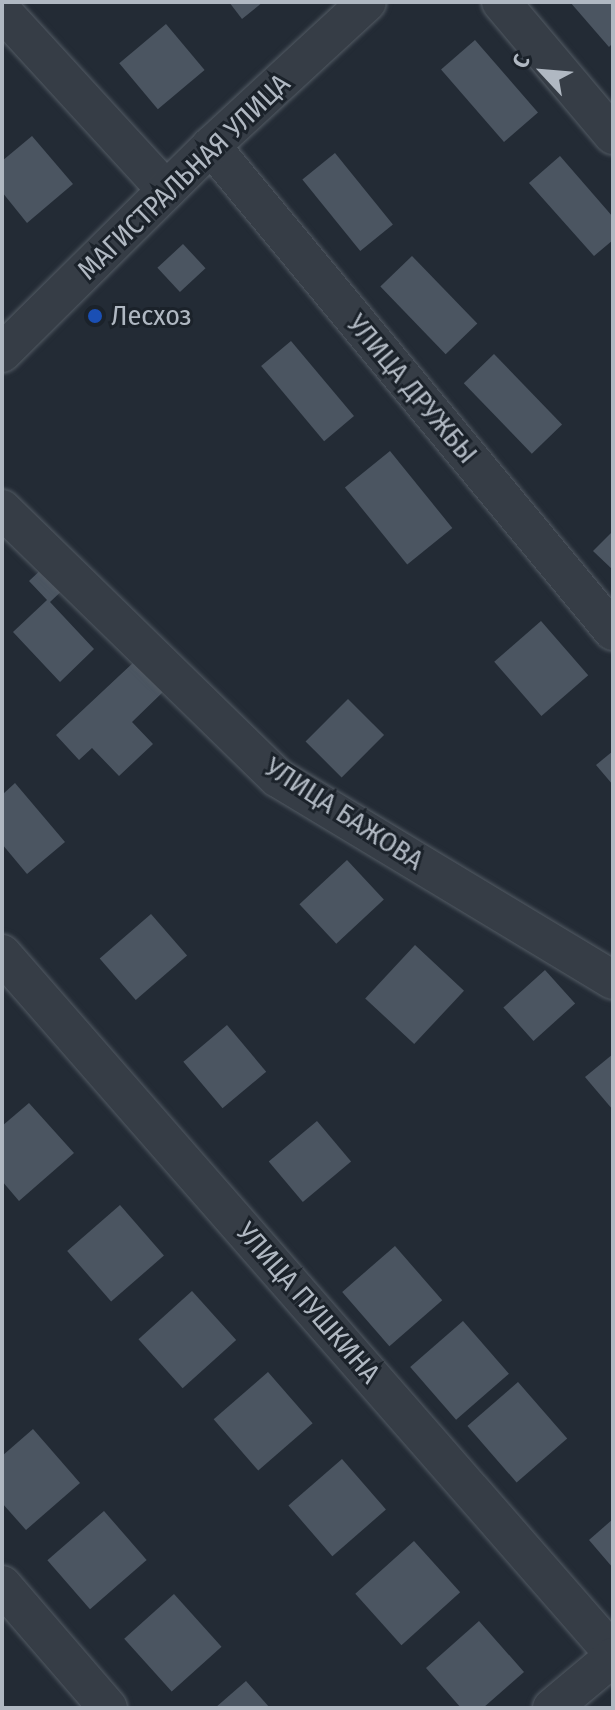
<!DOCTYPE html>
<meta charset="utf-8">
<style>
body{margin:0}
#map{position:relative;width:615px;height:1710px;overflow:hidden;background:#232b35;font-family:"Fira Sans Condensed",sans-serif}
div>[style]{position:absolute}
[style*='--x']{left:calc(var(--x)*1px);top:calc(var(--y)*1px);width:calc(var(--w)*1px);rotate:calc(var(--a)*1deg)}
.building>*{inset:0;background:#4b5561;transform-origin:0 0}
.roads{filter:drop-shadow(0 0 2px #535b64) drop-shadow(0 0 2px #535b64)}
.minor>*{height:38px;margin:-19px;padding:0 19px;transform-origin:19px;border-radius:19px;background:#363d46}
.dots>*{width:22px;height:22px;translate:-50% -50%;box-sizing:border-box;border:4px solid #1b222a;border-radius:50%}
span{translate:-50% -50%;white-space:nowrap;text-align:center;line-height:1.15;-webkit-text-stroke:6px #1b222a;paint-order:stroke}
.street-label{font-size:28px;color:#b0b8c2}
.poi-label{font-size:28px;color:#b0b8c2}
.left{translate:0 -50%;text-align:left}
.frame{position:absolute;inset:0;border:4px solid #b0b8c2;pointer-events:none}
.north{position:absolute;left:503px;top:32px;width:80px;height:80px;-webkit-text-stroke:6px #1b222a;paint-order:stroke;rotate:296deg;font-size:22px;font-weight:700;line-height:32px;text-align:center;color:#b0b8c2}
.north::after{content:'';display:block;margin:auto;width:28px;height:36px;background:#b0b8c2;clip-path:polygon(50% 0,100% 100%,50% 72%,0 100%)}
</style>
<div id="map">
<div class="building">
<div style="clip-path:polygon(229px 2px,263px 2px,242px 19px)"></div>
<div style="clip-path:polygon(570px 2px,613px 2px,613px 43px,609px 47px)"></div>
<div style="left:166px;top:24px;width:60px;height:61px;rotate:50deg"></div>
<div style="left:475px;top:40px;width:96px;height:45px;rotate:49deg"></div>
<div style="clip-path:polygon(32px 136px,73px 184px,27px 223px,2px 192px,2px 161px)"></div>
<div style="left:335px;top:153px;width:92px;height:42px;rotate:51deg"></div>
<div style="clip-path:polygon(560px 156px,613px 217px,613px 240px,594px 256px,529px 183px)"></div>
<div style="left:183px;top:244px;width:33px;height:35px;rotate:47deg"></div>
<div style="left:412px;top:256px;width:94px;height:44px;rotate:46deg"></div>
<div style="left:291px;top:341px;width:98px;height:39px;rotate:50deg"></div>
<div style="left:494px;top:354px;width:98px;height:42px;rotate:46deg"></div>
<div style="left:390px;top:451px;width:99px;height:58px;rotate:51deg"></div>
<div style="clip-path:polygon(613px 531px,613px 570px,593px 551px)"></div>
<div style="clip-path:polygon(47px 564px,67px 586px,50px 602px,94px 649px,60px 682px,13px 632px,47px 600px,29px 581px)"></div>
<div style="left:541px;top:621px;width:72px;height:62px;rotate:49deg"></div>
<div style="clip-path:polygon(135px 661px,164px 691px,132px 722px,153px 744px,119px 776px,92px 748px,79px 760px,56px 735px)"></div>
<div style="left:348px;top:699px;width:51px;height:60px;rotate:45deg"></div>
<div style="clip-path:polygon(613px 751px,613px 785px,596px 765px)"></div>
<div style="clip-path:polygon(15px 783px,65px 842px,27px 874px,2px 844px,2px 795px)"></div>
<div style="left:347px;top:860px;width:54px;height:65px;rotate:47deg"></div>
<div style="left:151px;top:914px;width:55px;height:68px;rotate:49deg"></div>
<div style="left:415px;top:945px;width:67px;height:73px;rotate:43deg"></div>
<div style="left:545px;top:970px;width:45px;height:56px;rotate:48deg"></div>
<div style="left:227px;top:1025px;width:61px;height:57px;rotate:50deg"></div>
<div style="clip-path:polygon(613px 1054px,613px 1110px,585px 1077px)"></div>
<div style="clip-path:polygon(29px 1103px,74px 1153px,19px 1201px,2px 1181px,2px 1126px)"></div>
<div style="left:317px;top:1121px;width:53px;height:63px;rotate:50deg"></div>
<div style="left:120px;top:1205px;width:67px;height:70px;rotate:49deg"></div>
<div style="left:395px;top:1246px;width:72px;height:70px;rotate:49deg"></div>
<div style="left:192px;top:1291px;width:66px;height:72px;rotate:48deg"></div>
<div style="left:463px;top:1321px;width:70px;height:70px;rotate:49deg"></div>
<div style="left:268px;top:1372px;width:68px;height:72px;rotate:49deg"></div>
<div style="left:518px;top:1382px;width:75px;height:67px;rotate:49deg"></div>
<div style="clip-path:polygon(33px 1429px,80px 1483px,26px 1530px,2px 1503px,2px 1456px)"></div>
<div style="left:342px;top:1459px;width:67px;height:71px;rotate:49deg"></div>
<div style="left:104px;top:1511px;width:65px;height:75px;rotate:49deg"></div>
<div style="clip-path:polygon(613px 1519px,613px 1568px,589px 1540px)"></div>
<div style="left:414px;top:1541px;width:69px;height:79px;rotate:48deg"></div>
<div style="left:174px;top:1594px;width:71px;height:67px;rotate:48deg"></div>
<div style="clip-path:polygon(479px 1621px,524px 1672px,483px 1708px,461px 1708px,426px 1668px)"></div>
<div style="clip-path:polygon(246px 1681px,270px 1708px,215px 1708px)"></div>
</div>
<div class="roads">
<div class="minor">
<div style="--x:501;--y:2;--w:174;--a:49.9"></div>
<div style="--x:2;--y:11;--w:243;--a:47.5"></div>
<div style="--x:211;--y:146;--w:630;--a:50.35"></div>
<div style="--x:2;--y:353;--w:294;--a:-44.7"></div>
<div style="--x:211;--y:146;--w:212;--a:-42.7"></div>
<div style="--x:2;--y:509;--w:385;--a:44.3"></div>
<div style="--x:278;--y:778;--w:391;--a:31.1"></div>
<div style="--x:2;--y:954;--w:928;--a:48.84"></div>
<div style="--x:2;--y:1585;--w:162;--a:49.2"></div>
<div style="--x:552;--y:1708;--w:80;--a:-39.9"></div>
</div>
</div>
<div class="dots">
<div style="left:95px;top:316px;background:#1a4fb4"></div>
</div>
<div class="street-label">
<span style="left:184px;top:177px;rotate:-44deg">МАГИСТРАЛЬНАЯ УЛИЦА</span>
<span style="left:412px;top:389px;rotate:50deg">УЛИЦА ДРУЖБЫ</span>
<span style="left:344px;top:814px;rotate:33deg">УЛИЦА БАЖОВА</span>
<span style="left:308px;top:1303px;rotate:49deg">УЛИЦА ПУШКИНА</span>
</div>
<div class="poi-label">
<span class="left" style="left:111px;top:316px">Лесхоз</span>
</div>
<div class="frame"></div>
<div class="north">С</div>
</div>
